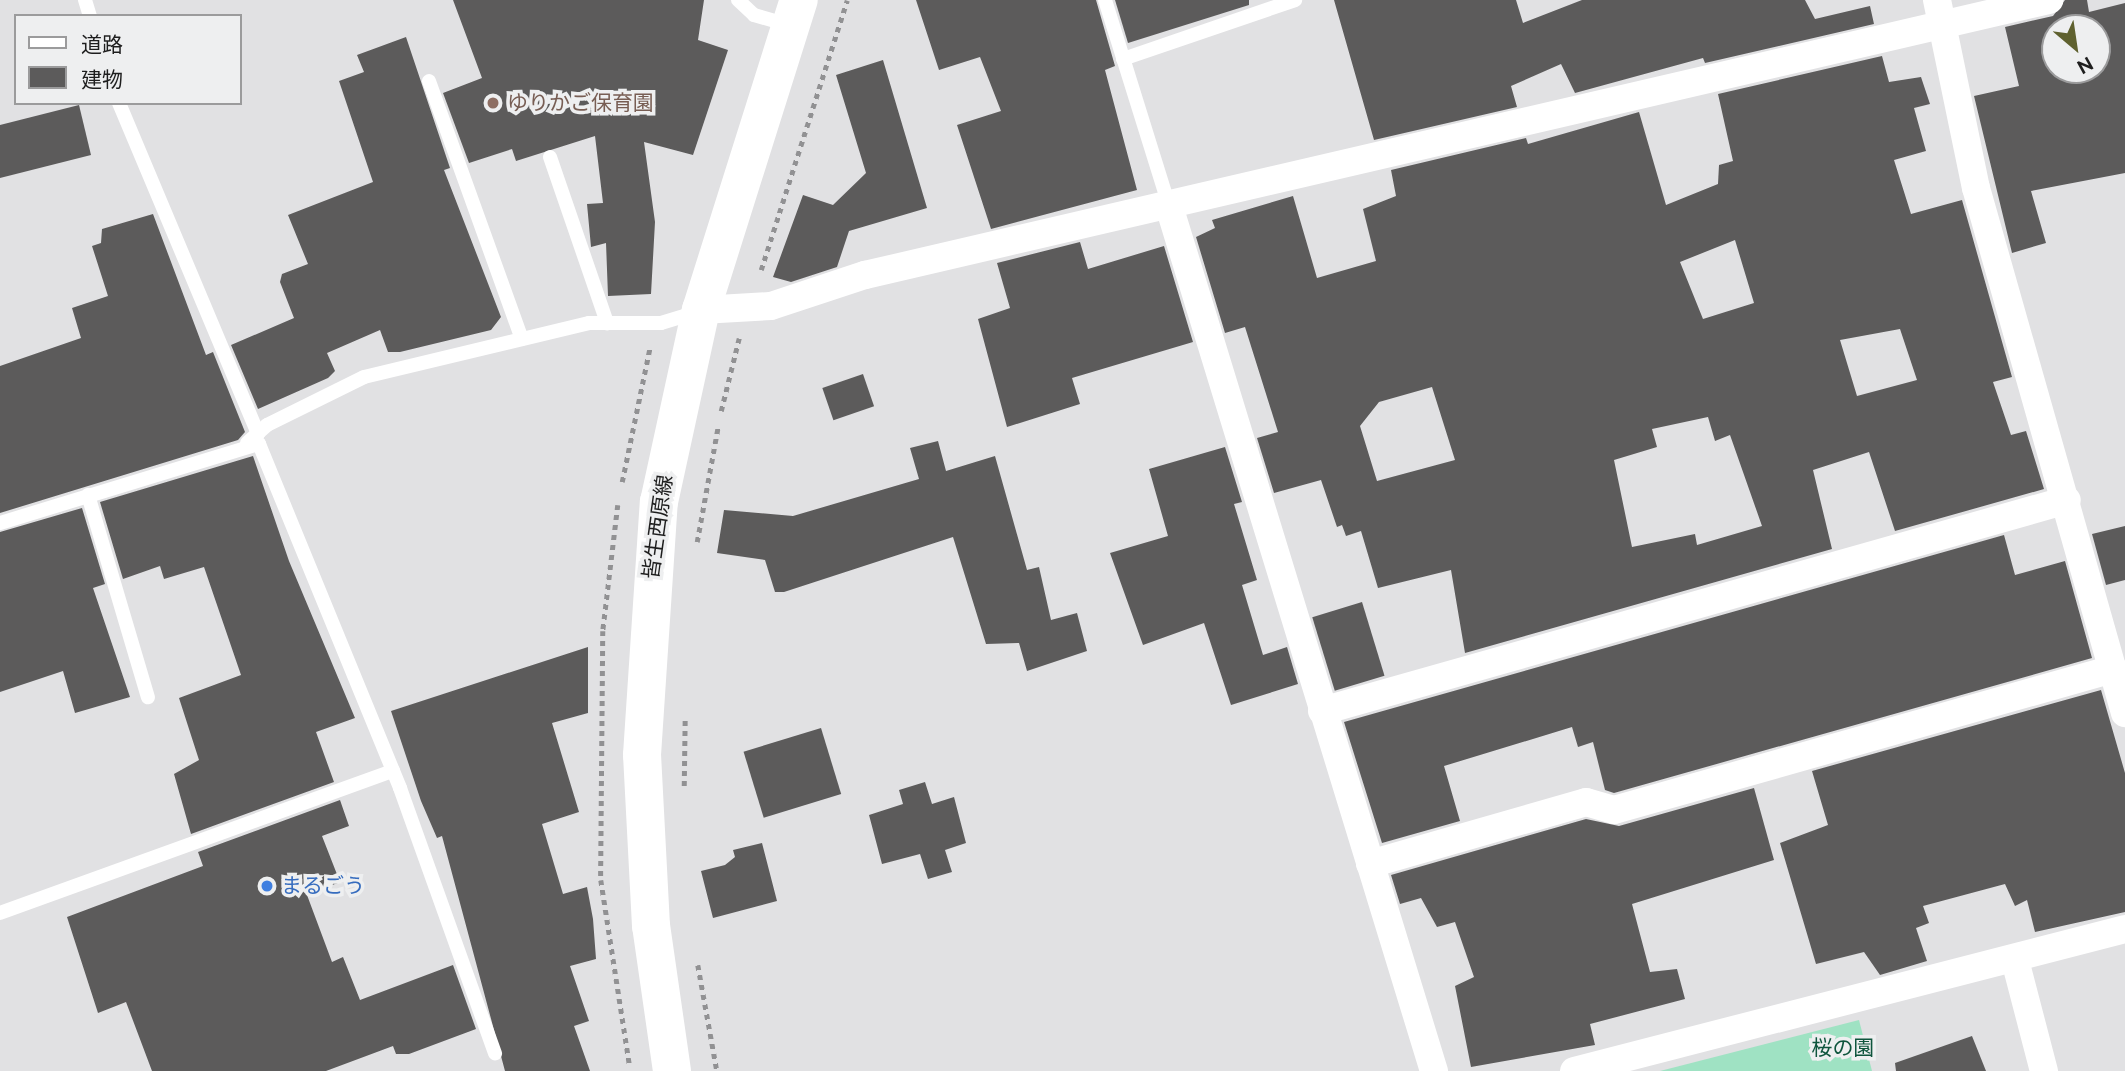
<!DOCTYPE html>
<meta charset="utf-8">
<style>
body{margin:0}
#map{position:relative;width:2125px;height:1071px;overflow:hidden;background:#e1e1e3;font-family:Raleway,"Noto Sans JP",sans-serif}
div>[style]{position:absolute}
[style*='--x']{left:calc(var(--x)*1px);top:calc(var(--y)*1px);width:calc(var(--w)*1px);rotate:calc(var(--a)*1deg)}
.green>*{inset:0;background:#9fe2c3}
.building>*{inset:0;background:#5c5b5b;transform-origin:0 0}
.path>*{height:4.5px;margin-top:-2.25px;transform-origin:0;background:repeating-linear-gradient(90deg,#919193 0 5px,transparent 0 10px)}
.service>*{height:14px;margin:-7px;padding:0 7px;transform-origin:7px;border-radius:7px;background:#fff}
.minor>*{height:28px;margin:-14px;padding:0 14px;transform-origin:14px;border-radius:14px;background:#fff}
.secondary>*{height:38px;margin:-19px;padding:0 19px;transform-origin:19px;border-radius:19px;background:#fff}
.dots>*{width:19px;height:19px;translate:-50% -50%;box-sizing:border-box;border:4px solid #eeeff0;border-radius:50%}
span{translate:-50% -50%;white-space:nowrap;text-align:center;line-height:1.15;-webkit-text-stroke:7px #eeeff0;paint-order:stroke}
.education-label{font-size:21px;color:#785e54}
.left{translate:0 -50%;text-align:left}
.street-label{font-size:21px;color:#1e1e1e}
.shop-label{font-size:21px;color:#366cbe}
.park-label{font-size:21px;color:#0f553d}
.legend{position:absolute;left:14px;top:14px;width:228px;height:91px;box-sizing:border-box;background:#eeeff0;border:2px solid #9b9b9c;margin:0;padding:9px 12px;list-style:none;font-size:21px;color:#1e1e1e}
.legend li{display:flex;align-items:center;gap:14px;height:35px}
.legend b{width:35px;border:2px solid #9b9b9c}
.north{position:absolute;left:2041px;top:14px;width:70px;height:70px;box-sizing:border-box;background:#eeeff0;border:2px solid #9b9b9c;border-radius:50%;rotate:151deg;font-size:19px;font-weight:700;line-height:28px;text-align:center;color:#1e1e1e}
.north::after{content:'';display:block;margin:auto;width:24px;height:32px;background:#5f612f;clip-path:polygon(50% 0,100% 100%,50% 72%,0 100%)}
</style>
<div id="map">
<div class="green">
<div style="clip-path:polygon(1859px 1020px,1872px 1071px,1660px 1071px)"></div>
</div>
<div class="building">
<div style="clip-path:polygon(453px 0,704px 0,698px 40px,728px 50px,693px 155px,644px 142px,655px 222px,651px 294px,608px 296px,606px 243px,591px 247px,587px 204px,603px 203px,595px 136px,516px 161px,512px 149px,469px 163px,443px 93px,482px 78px)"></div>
<div style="clip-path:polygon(916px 0,1096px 0,1115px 66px,1105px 70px,1137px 190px,991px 229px,957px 125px,1001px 111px,980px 57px,939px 70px)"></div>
<div style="clip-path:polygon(1115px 0,1249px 0,1249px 5px,1128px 43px)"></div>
<div style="clip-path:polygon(1334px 0,1516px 0,1523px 23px,1582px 0,1805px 0,1815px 19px,1870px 6px,1874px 24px,1705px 63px,1703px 58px,1575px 93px,1561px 64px,1511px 86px,1517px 107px,1374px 140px)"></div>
<div style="clip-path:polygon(evenodd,2065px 0,2087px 0,2089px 12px,2125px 3px,2125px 173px,2031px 191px,2046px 243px,2012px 253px,1974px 96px,2019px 86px,2005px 27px,2053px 16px,2065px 0,2055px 28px,2097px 28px,2097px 70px,2055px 70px,2055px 28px)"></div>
<div style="clip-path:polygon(406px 37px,450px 168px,444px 170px,501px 317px,491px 330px,400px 352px,388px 352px,380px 330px,327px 353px,335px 371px,328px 378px,258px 409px,231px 345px,294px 318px,280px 282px,282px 274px,308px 264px,288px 215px,373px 182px,339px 81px,364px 72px,357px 55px)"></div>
<div style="clip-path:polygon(evenodd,1882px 56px,1889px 82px,1921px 77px,1930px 104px,1914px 108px,1926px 151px,1894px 160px,1911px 214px,1962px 200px,2012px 377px,1993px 382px,2011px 435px,2026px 431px,2044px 489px,1895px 531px,1869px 452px,1813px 470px,1832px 549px,1465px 653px,1451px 570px,1378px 588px,1361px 531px,1346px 536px,1342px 525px,1337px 527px,1321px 480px,1274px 493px,1257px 438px,1278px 432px,1245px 327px,1225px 333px,1196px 237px,1215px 228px,1212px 220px,1293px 196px,1317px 278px,1376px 261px,1363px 209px,1396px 196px,1391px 170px,1526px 138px,1528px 144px,1639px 112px,1666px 205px,1718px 184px,1719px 165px,1733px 161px,1718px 94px,1882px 56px,1735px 240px,1754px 303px,1703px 319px,1680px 262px,1735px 240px,1882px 56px,1900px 329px,1917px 380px,1857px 396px,1840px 340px,1900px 329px,1882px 56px,1432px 387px,1455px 460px,1377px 481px,1360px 426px,1379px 402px,1432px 387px,1882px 56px,1708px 417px,1715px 441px,1730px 435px,1762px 526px,1697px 545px,1695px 534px,1632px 547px,1614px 460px,1657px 447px,1652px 429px,1708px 417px)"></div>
<div style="clip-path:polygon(883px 60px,927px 208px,849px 231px,837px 267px,791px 282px,773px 277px,803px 195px,833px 205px,866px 173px,836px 75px)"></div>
<div style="clip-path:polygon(79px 105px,91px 155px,0 178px,0 125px)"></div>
<div style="clip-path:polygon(153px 214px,206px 355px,213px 352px,245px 432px,238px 440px,0 513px,0 366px,81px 338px,72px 308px,108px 296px,92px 246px,101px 243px,102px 229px)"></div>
<div style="clip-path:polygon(1080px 242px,1088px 269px,1164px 246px,1193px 342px,1072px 378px,1080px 404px,1007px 427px,978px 319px,1010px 308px,997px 263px)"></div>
<div style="left:863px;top:374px;width:34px;height:43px;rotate:71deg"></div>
<div style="clip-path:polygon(938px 441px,946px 471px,995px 456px,1027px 570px,1039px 567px,1051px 620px,1077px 613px,1087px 651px,1027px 671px,1019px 643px,986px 644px,953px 537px,784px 592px,775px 592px,765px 560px,717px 553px,724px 510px,793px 516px,919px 479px,910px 448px)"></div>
<div style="clip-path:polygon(1225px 447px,1242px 502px,1234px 504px,1257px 580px,1242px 585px,1263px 655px,1287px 647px,1298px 684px,1231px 705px,1204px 623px,1143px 645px,1110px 553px,1168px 536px,1149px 469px)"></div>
<div style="clip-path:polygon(253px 456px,289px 561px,355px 718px,316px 732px,334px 782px,191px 834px,174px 774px,199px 760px,179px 698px,241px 675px,204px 567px,164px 579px,160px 566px,123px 579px,100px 502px)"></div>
<div style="clip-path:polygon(82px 508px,105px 584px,93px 588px,130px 697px,75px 713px,63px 671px,0 692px,0 532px)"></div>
<div style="clip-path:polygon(2125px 526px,2125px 580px,2106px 585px,2092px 534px)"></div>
<div style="clip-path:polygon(2004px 535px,2015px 575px,2065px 561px,2092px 658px,1614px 793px,1605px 790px,1593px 742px,1578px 747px,1572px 727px,1444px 766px,1460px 821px,1382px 843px,1344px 722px)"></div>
<div style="left:1362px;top:602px;width:77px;height:52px;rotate:73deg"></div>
<div style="clip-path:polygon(588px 647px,588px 713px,552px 723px,579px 812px,542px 824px,563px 894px,587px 887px,593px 919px,596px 959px,570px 966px,589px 1021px,574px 1026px,590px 1071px,505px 1071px,442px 836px,437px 838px,421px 801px,391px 711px)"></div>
<div style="clip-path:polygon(2101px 690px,2125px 773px,2125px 912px,2035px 932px,2027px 900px,2015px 906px,2005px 884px,1923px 906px,1929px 923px,1916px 928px,1927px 961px,1880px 975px,1864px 952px,1816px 964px,1780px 843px,1828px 825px,1812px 771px)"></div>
<div style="left:821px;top:728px;width:69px;height:81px;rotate:73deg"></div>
<div style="clip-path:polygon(925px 782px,932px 804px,954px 797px,966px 843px,945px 850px,952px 872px,928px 879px,920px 854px,882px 864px,869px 815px,903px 804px,899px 790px)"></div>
<div style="clip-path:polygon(1754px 788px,1774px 860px,1632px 904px,1650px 972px,1677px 969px,1685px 999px,1590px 1024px,1595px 1045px,1471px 1067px,1455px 986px,1474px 977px,1455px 922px,1437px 927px,1421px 898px,1400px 904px,1391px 875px,1586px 819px,1619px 826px)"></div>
<div style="clip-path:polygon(340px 800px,349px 826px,322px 836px,340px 882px,307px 895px,332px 962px,343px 957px,360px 1000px,453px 965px,476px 1029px,409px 1054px,396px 1054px,393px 1046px,326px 1071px,152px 1071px,126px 1002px,98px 1013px,67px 917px,203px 866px,198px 852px)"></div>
<div style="clip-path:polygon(762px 843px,777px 901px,713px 918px,701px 871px,725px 865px,735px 857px,733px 850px)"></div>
<div style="clip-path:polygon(1972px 1036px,1986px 1071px,1896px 1071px,1895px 1063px)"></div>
</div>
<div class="path">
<div style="--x:761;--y:270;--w:283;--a:-72.3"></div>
<div style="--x:721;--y:411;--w:75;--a:-76.1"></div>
<div style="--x:622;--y:482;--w:138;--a:-78.3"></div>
<div style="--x:618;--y:505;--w:127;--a:96.8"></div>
<div style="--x:603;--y:631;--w:249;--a:90.5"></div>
<div style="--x:601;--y:880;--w:189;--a:81.2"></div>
<div style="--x:697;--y:542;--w:118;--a:-79.7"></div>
<div style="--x:684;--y:786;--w:68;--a:-89.2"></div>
<div style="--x:698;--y:965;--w:108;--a:79.8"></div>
</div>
<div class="service">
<div style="--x:85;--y:0;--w:17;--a:73"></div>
<div style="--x:738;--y:0;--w:22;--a:43"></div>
<div style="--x:754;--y:15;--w:36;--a:16"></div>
<div style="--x:1105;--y:0;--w:216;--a:72.7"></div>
<div style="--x:1123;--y:59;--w:182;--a:-18.9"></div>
<div style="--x:429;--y:81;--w:274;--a:70.2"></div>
<div style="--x:119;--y:103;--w:359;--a:67.2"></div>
<div style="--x:550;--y:157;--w:176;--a:71"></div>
<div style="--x:247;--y:443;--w:27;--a:-42"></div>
<div style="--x:267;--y:425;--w:108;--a:-26.3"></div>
<div style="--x:364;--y:377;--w:231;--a:-13.5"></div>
<div style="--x:589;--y:323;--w:72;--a:0"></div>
<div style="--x:661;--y:323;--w:37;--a:-17"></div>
<div style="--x:88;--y:495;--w:211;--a:73.5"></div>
<div style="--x:0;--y:523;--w:271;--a:-17"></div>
<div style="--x:259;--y:444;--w:372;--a:67.7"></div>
<div style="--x:400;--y:788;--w:282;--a:70.3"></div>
<div style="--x:0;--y:913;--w:418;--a:-19.9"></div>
</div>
<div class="minor">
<div style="--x:1937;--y:0;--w:192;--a:78.3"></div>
<div style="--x:1976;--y:188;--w:546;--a:74.16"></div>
<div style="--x:1169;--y:206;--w:905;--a:72.97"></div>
<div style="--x:701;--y:310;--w:70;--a:-3.3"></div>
<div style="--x:771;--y:306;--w:99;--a:-18.3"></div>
<div style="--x:865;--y:275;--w:1216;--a:-13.08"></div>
<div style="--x:1322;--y:711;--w:774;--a:-15.81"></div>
<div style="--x:1370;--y:864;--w:225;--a:-16"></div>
<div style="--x:1586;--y:802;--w:29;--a:16"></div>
<div style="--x:1614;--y:810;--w:519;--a:-15.78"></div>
<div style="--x:2015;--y:960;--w:115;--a:75.4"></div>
<div style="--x:1574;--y:1071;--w:569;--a:-14.45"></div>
</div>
<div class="secondary">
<div style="--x:672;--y:1071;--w:147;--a:-98.2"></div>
<div style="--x:651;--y:926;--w:171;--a:-93"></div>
<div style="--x:642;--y:755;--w:254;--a:-86.2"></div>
<div style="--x:659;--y:502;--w:197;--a:-77.7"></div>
<div style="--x:701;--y:310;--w:325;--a:-72.5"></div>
</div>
<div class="dots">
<div style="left:493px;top:103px;background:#8d6e63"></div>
<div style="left:267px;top:886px;background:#3f7fe0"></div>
</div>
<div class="education-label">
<span class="left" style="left:507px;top:103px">ゆりかご保育園</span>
</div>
<div class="street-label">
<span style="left:658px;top:527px;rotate:-82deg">皆生西原線</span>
</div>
<div class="shop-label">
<span class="left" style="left:281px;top:886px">まるごう</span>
</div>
<div class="park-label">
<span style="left:1843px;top:1048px">桜の園</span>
</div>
<ul class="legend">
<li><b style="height:9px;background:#fff"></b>道路</li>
<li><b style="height:19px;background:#5c5b5b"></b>建物</li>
</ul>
<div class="north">N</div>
</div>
